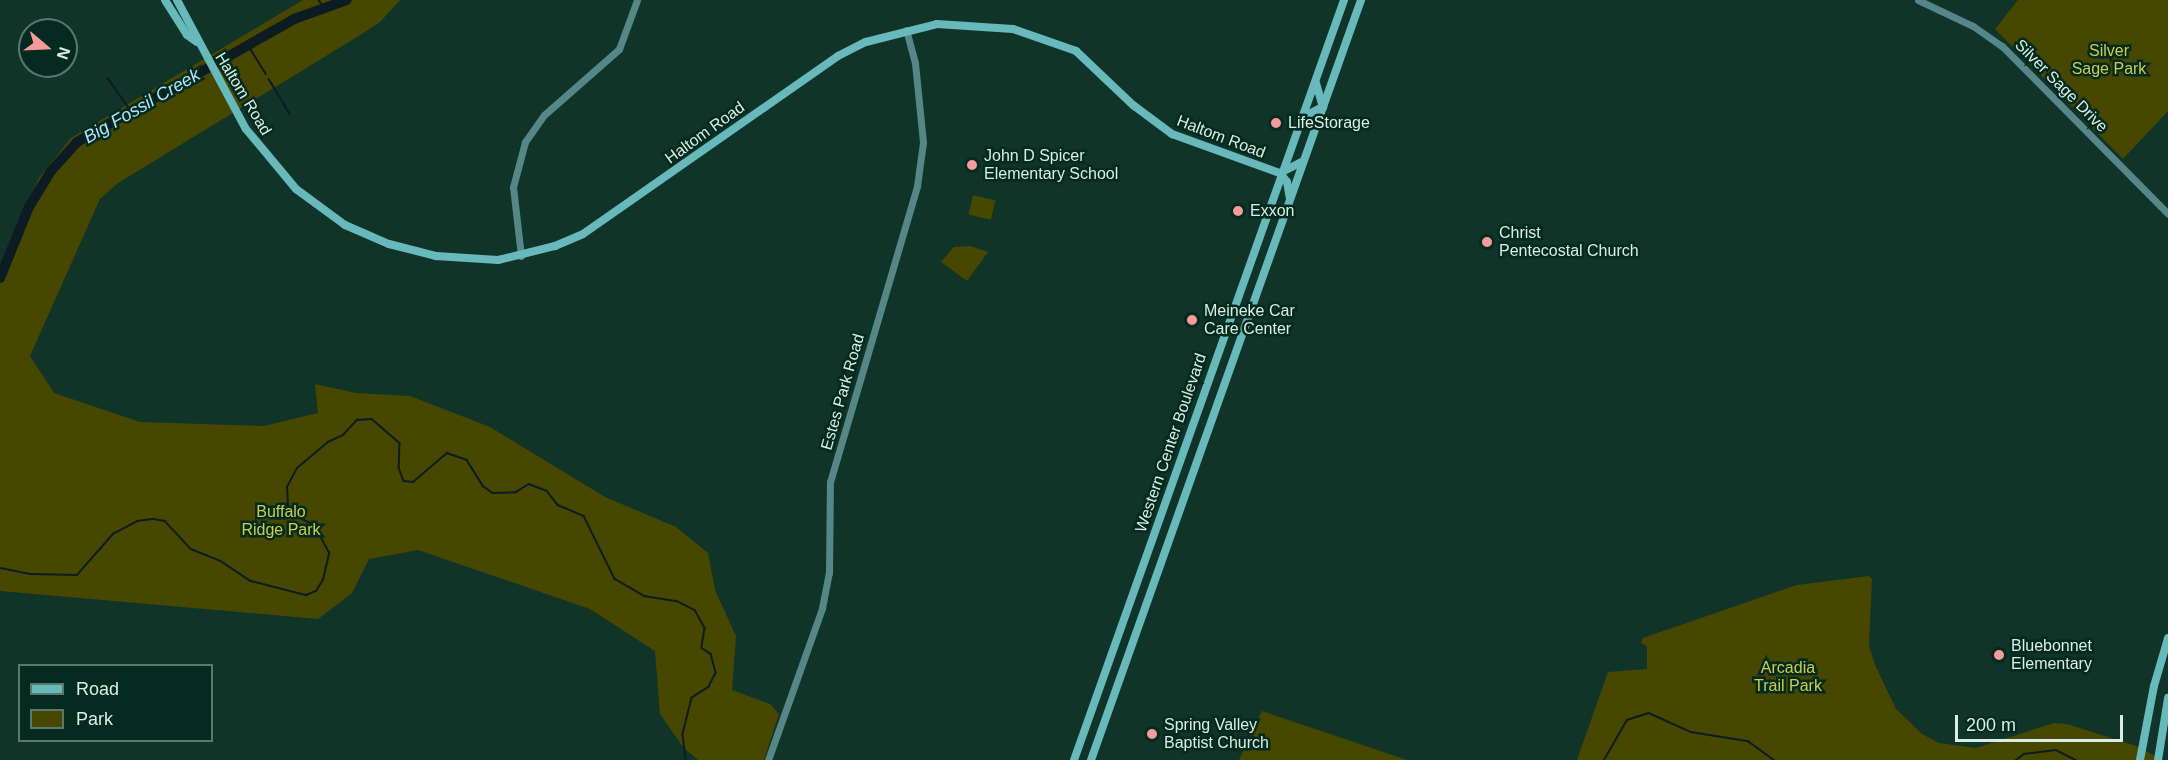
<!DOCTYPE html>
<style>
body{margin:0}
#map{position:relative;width:2168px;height:760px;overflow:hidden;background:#113429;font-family:Helvetica,sans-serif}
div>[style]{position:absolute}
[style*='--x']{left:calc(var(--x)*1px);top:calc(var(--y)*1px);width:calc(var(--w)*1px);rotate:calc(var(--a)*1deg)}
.green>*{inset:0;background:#474700;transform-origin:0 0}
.stream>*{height:1.5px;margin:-0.75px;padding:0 0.75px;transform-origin:0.75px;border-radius:0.75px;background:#0d1c22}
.river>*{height:10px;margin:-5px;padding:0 5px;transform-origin:5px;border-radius:5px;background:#0d1c22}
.tertiary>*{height:7px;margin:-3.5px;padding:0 3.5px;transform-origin:3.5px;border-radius:3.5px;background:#558688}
.secondary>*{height:8px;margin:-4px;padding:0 4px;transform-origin:4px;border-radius:4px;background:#67b9bb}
.dots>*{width:16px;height:16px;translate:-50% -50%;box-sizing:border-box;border:3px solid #052a1f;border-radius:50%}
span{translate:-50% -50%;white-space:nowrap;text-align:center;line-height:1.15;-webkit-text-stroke:5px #052a1f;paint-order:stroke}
.park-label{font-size:16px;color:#cccd4c}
.street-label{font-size:16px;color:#d9ede4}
.poi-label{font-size:16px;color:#d9ede4}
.left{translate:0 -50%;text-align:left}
.water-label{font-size:18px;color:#b3e5fb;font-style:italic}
.legend{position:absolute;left:18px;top:664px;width:195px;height:78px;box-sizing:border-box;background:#052a1f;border:2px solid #5a786e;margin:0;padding:8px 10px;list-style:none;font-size:18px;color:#d9ede4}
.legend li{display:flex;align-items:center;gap:12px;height:30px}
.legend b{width:30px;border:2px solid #5a786e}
.north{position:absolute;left:18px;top:18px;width:60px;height:60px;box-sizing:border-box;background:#052a1f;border:2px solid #5a786e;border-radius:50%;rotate:109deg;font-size:16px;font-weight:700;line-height:24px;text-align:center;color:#d9ede4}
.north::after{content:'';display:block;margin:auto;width:21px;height:27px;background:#f59b99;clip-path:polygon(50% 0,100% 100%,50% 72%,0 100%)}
.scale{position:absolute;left:1955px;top:715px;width:168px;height:27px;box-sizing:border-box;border:3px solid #d9ede4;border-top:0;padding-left:8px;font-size:18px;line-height:21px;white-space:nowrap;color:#d9ede4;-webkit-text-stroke:4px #052a1f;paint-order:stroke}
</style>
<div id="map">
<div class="green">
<div style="clip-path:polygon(303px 0,400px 0,380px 22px,357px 37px,118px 183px,100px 199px,30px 356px,54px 393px,140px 422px,264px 426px,318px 413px,315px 384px,356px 393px,410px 396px,490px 427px,605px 497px,676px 527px,708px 553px,715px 590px,736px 636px,732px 690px,770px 704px,779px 714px,764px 760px,698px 760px,683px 747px,660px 714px,655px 651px,590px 609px,418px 550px,369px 559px,352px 593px,318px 619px,0 591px,0 267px,39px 178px,71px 138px)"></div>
<div style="clip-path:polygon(2018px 0,2168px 0,2168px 111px,2123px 159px,1995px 29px)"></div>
<div style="left:973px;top:195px;width:23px;height:20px;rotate:13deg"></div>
<div style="clip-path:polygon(970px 246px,988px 252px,967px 281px,941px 262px,954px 247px)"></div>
<div style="clip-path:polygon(1869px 576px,1872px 579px,1869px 646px,1875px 665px,1896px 709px,1922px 734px,1939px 743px,1976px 748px,2054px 723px,2067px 724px,2136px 746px,2163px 760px,1577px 760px,1608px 672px,1647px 669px,1647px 646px,1641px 643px,1643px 638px,1797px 585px)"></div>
<div style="clip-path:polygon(1262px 711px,1407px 760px,1239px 760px)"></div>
</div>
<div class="stream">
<div style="--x:319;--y:0;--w:12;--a:59"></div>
<div style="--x:248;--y:45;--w:34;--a:58"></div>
<div style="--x:108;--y:78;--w:40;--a:55.1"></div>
<div style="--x:269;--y:79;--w:41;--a:59"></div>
<div style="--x:0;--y:568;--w:32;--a:11"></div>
<div style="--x:31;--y:574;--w:46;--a:1.2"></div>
<div style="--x:77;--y:575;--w:55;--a:-48.7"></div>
<div style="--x:113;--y:534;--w:27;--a:-28"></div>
<div style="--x:137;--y:521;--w:17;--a:-7"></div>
<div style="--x:154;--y:519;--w:11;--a:10"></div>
<div style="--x:165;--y:521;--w:38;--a:47"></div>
<div style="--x:191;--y:549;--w:32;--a:22"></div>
<div style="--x:221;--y:561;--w:36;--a:34"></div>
<div style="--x:251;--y:581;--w:57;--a:14.3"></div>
<div style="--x:306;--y:595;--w:11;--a:-22"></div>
<div style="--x:316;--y:591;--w:13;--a:-58"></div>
<div style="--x:323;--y:580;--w:28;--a:-77"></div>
<div style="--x:329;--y:553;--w:32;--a:-118"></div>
<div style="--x:314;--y:525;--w:23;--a:-155"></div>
<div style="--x:293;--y:515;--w:10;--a:-119"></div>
<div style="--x:288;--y:506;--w:19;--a:-93"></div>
<div style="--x:287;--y:487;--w:21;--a:-62"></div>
<div style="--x:297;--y:468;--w:40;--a:-40"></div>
<div style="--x:328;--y:442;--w:17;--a:-25"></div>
<div style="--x:343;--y:435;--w:21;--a:-47"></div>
<div style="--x:357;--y:420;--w:15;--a:-4"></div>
<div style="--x:372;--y:419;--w:37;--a:41"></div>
<div style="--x:400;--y:443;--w:25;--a:92"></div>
<div style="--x:399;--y:468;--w:14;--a:69"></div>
<div style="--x:404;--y:481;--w:9;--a:6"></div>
<div style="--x:413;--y:482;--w:45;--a:-40.5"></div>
<div style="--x:447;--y:453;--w:21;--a:19"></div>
<div style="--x:467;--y:460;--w:31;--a:58"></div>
<div style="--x:483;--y:486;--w:12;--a:35"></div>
<div style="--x:493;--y:493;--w:23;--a:-2"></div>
<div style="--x:516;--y:492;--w:15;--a:-32"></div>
<div style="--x:529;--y:484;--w:19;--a:21"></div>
<div style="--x:547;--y:491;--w:18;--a:52"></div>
<div style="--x:558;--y:505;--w:28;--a:23"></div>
<div style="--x:584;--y:516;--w:70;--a:63.8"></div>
<div style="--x:615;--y:579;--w:34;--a:30"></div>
<div style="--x:644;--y:596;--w:33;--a:9"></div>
<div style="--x:677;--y:601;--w:20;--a:27"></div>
<div style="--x:695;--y:610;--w:21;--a:61"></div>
<div style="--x:705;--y:628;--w:20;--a:99"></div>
<div style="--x:702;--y:648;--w:11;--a:34"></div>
<div style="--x:711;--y:654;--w:20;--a:75"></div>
<div style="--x:716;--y:673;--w:16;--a:117"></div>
<div style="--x:709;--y:687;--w:20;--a:147"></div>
<div style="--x:692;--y:698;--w:38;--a:104"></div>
<div style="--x:683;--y:735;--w:25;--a:83"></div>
<div style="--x:1604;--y:760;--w:46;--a:-60.1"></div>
<div style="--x:1627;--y:720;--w:23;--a:-18"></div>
<div style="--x:1649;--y:713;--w:46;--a:24.3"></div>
<div style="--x:1691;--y:732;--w:58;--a:9"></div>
<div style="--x:1748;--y:741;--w:32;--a:36"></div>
<div style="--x:2016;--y:760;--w:10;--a:-37"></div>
<div style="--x:2024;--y:754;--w:32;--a:-7"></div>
<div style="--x:2056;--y:750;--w:22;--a:27"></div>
</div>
<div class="river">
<div style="--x:0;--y:278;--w:77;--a:-67.8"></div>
<div style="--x:29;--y:207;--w:42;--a:-58.6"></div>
<div style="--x:51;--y:171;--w:39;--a:-48"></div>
<div style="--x:77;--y:142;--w:249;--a:-29.5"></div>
<div style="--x:294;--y:19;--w:56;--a:-19.7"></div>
</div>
<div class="tertiary">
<div style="--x:1918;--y:0;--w:61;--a:25.3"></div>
<div style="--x:1973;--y:26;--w:35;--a:35"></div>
<div style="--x:2002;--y:46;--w:236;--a:45.3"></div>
<div style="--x:521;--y:256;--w:69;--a:-96.6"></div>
<div style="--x:513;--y:187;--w:47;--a:-75.1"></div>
<div style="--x:525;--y:142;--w:33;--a:-55"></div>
<div style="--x:544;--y:115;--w:100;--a:-41.3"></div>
<div style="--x:619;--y:49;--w:52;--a:-69.8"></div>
<div style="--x:768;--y:760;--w:161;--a:-70.4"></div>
<div style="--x:822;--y:608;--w:36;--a:-79"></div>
<div style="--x:829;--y:573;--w:91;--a:-89.4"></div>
<div style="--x:830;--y:482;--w:309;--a:-73.6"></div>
<div style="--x:917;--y:186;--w:44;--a:-82.2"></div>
<div style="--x:923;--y:142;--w:79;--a:-95.8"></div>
<div style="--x:915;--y:63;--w:34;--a:-105"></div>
</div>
<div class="secondary">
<div style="--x:165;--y:0;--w:41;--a:57.8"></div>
<div style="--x:187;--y:35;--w:12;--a:35"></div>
<div style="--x:177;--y:0;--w:146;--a:61.9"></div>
<div style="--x:246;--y:129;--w:78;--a:50.2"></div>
<div style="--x:296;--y:189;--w:61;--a:36.3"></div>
<div style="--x:345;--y:225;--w:48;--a:23.4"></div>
<div style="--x:389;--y:244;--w:49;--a:14.3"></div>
<div style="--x:436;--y:256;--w:62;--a:3.7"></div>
<div style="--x:498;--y:260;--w:59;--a:-13.8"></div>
<div style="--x:555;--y:246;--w:30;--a:-23"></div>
<div style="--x:583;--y:234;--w:311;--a:-34.9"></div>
<div style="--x:838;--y:56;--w:31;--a:-27"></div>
<div style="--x:866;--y:42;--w:73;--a:-14.2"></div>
<div style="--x:937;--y:24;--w:76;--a:3.8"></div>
<div style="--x:1013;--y:29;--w:67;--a:19.2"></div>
<div style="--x:1076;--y:51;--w:79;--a:43.5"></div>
<div style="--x:1133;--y:105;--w:49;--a:36.6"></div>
<div style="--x:1172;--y:134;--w:115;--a:19.9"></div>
<div style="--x:1280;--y:173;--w:11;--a:52"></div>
<div style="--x:1287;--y:182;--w:17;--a:80"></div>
<div style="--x:1316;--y:83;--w:25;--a:74"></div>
<div style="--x:1301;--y:118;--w:25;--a:-27"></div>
<div style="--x:1280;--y:173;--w:25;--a:-27"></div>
<div style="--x:1074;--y:760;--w:807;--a:-70.44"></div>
<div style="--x:1091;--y:760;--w:807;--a:-70.44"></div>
<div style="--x:2140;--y:760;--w:75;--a:-79.3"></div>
<div style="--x:2154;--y:686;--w:50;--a:-73.7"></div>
<div style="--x:2158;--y:760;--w:63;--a:-80.8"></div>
</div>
<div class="dots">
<div style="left:1276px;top:123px;background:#f59b99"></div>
<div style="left:972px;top:165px;background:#f59b99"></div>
<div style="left:1238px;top:211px;background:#f59b99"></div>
<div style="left:1487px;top:242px;background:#f59b99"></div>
<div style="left:1192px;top:320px;background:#f59b99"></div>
<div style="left:1999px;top:655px;background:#f59b99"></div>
<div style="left:1152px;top:734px;background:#f59b99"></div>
</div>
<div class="park-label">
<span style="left:2109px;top:60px">Silver<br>Sage Park</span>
<span style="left:281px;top:521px">Buffalo<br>Ridge Park</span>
<span style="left:1788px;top:677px">Arcadia<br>Trail Park</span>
</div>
<div class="street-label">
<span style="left:2061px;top:86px;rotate:45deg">Silver Sage Drive</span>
<span style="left:243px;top:94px;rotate:59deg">Haltom Road</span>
<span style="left:705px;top:133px;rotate:-36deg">Haltom Road</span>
<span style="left:1221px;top:137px;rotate:21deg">Haltom Road</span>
<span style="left:843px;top:392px;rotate:-74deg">Estes Park Road</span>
<span style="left:1171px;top:443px;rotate:-71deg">Western Center Boulevard</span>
</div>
<div class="poi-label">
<span class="left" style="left:1288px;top:123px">LifeStorage</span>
<span class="left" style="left:984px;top:165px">John D Spicer<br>Elementary School</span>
<span class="left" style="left:1250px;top:211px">Exxon</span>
<span class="left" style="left:1499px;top:242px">Christ<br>Pentecostal Church</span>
<span class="left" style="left:1204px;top:320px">Meineke Car<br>Care Center</span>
<span class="left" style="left:2011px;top:655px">Bluebonnet<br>Elementary</span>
<span class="left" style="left:1164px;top:734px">Spring Valley<br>Baptist Church</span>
</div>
<div class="water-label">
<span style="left:142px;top:106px;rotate:-30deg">Big Fossil Creek</span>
</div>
<ul class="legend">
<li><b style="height:8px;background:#67b9bb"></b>Road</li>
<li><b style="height:16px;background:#474700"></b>Park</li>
</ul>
<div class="north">N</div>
<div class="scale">200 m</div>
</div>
